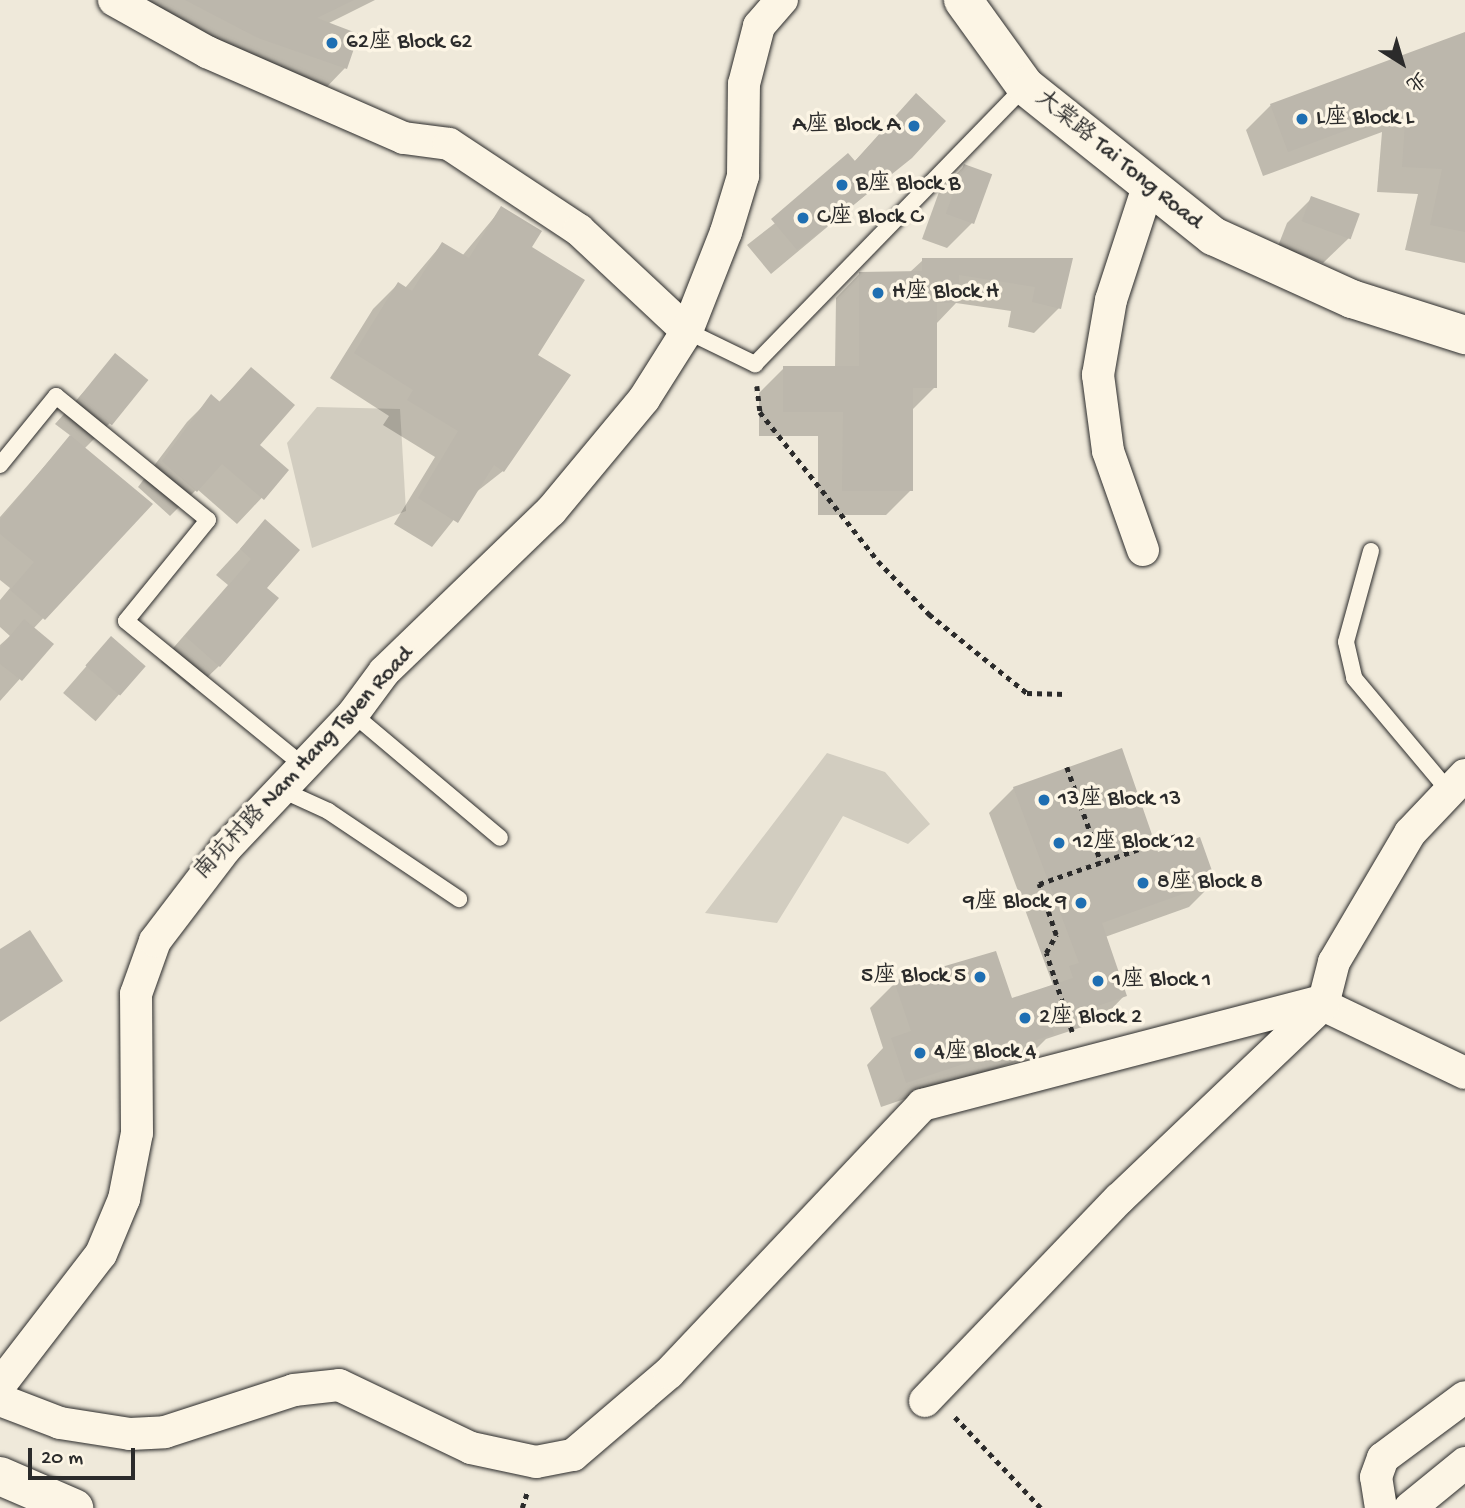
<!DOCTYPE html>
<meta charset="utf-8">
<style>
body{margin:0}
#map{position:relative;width:1465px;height:1508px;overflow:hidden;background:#efe9da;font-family:"Gochi Hand","LXGW WenKai TC",sans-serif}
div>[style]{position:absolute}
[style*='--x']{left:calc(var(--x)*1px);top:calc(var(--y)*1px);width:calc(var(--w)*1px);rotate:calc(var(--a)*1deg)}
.green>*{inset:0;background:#d2cdc0}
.shadow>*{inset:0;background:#0003;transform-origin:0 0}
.building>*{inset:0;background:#bcb7ac;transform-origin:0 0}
.path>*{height:4.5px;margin-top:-2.25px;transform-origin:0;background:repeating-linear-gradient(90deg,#2b2b2b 0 5px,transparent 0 10px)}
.roads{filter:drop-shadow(0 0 2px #2b2b2b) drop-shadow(0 0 2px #2b2b2b)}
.service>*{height:16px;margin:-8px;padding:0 8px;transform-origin:8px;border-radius:8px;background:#fcf5e5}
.minor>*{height:32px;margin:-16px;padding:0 16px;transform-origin:16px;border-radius:16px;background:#fcf5e5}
.tertiary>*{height:38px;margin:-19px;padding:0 19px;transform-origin:19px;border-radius:19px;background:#fcf5e5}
.dots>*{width:19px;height:19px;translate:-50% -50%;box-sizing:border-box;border:4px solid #fcf5e5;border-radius:50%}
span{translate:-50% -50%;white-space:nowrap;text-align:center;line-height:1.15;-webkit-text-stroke:7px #fcf5e5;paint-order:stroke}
.poi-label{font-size:23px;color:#2b2b2b}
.left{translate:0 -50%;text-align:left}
.right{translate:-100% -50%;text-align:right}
.street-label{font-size:23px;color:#2b2b2b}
.north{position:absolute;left:1367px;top:28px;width:70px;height:70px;-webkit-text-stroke:5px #fcf5e5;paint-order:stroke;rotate:143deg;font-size:19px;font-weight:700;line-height:28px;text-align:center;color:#2b2b2b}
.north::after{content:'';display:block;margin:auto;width:24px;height:32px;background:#2b2b2b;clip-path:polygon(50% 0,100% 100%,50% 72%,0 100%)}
.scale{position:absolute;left:28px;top:1448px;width:107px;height:32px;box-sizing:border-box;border:4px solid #2b2b2b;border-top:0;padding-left:9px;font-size:21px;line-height:24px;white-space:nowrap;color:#2b2b2b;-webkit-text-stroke:5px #fcf5e5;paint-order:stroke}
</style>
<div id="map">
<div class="green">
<div style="clip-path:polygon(317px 407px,400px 409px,406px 511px,312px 548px,287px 443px)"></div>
<div style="clip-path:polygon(827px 753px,885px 772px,930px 824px,908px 844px,843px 816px,777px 923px,705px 913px)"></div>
</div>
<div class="shadow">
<div style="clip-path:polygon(123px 0,375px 0,327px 24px,345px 68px,320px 94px)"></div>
<div style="clip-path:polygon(1465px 34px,1465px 263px,1405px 250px,1418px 194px,1377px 192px,1382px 132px,1263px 176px,1246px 130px,1271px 105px)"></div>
<div style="clip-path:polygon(916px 96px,911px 157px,771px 274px,747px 245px,854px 162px)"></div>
<div style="clip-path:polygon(964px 166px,972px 223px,947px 248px,922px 239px,939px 192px)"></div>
<div style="clip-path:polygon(1312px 198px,1349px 238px,1323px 263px,1278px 246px,1287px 223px)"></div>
<div style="clip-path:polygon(502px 208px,530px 247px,536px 355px,503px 471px,475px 493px,432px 547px,394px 524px,435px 457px,383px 425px,389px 416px,330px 378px,373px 309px,398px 284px,405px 288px,442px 244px,462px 256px)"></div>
<div style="clip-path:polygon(923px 260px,1071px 260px,1059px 308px,1034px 333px,1008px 327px,1011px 311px,956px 303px,936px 324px,935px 387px,911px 411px,911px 490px,886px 515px,818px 515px,818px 436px,759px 436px,759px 393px,784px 368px,835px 368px,836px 298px,861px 272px,910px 272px)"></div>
<div style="clip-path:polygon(116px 356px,110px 423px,84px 449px,150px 504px,33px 629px,51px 644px,0 701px,0 645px,10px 636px,0 627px,0 600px,10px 588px,0 580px,0 517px,71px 436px,55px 424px)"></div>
<div style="clip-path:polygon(251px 369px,258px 445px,287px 471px,237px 524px,197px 489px,170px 516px,138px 487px,187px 422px,212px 397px,218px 403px)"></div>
<div style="clip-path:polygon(265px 522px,264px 588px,219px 666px,194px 690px,161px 662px,228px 585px,216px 575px)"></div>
<div style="left:111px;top:638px;width:43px;height:73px;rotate:41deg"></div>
<div style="clip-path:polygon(1014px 788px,1214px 882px,1189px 907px,1105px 937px,1125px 995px,1100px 1021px,1046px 1039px,1027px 1058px,881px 1107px,867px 1065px,883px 1048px,870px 1008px,895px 983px,1010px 1000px,1053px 985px,989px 813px)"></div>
</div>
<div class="building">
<div style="clip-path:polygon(185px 0,354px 0,317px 18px,359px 34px,347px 69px,258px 38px)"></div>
<div style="clip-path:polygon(1465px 32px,1465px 232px,1430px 225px,1442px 169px,1402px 167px,1406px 108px,1288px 152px,1270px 104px)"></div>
<div style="clip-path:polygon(916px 93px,946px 121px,912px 158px,797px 250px,771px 219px,848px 153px,855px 161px)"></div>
<div style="left:964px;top:164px;width:30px;height:53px;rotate:20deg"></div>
<div style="left:1311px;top:196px;width:52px;height:27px;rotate:20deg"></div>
<div style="clip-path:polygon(501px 206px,542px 231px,532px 247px,585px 280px,538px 355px,571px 375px,504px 472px,494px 465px,458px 523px,418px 498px,458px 431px,407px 400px,413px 390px,354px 353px,398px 282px,412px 291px,442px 242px,469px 258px)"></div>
<div style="clip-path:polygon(922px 258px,1073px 258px,1061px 309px,1032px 302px,1035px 287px,959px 275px,959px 303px,937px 303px,937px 388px,913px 388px,913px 491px,842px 491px,843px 412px,783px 412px,783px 366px,859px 366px,859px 272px,922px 271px)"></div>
<div style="left:115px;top:353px;width:43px;height:58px;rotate:39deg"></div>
<div style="clip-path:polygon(251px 367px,295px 405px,260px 445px,289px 470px,264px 500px,222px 464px,197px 492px,162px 461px,211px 394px,220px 402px)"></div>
<div style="clip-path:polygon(70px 435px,153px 504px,45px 620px,10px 590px,34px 562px,0 534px,0 520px)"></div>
<div style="clip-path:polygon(265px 519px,300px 550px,267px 588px,279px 598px,220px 667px,185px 636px,251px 559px,240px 549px)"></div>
<div style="clip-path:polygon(24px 619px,54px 644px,22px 681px,0 664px,0 648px)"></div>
<div style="left:111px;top:636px;width:46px;height:39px;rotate:41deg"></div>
<div style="clip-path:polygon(1122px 748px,1158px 852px,1200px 837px,1216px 882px,1102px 923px,1127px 996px,1050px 1022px,1054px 1034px,906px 1083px,891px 1038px,911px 1031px,894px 981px,996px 951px,1012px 998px,1073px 978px,1069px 966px,1079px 963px,1013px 787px)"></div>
<div style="clip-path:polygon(30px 930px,63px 981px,0 1022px,0 949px)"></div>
</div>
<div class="path">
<div style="--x:757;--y:386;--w:26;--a:83"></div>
<div style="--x:760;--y:412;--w:190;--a:51.6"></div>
<div style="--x:878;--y:561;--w:74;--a:46.1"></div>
<div style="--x:929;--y:614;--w:126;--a:38.9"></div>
<div style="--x:1027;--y:693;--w:40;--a:1.4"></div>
<div style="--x:1067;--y:767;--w:101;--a:70.3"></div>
<div style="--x:1072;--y:1032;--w:83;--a:-108.2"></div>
<div style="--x:1046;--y:953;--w:21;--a:-61"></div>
<div style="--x:1056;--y:935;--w:54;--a:-108.4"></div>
<div style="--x:1039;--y:884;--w:145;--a:-19.3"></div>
<div style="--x:955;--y:1417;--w:125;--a:46.6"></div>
<div style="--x:522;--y:1508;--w:16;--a:-72"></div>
</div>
<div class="roads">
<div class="service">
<div style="--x:687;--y:331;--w:76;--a:25.9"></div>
<div style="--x:755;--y:364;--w:388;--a:-45.8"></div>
<div style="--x:0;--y:465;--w:89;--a:-50.9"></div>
<div style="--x:56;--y:396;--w:196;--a:39.2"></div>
<div style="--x:208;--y:520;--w:130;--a:129.1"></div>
<div style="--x:126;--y:621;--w:230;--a:39.2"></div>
<div style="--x:1371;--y:551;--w:94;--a:105.4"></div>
<div style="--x:1346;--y:642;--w:37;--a:77"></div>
<div style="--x:1354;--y:678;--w:145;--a:50"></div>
<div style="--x:353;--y:714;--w:192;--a:40.1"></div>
<div style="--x:282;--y:790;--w:51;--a:24.5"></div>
<div style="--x:328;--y:811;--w:158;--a:33.9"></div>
</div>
<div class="minor">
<div style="--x:114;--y:0;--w:107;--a:29.2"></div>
<div style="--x:207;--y:52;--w:215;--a:23.6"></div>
<div style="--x:404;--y:138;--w:45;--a:7.6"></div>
<div style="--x:449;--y:144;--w:156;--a:33.5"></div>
<div style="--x:579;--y:230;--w:148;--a:43.1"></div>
<div style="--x:1143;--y:550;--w:105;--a:-109.5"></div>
<div style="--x:1108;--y:451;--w:77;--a:-97.5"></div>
<div style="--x:1098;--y:375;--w:76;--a:-80.2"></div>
<div style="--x:1111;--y:300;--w:116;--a:-71.9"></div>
<div style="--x:1323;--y:1005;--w:157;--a:25.6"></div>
<div style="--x:0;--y:1385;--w:165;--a:-52.4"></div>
<div style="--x:101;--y:1254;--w:60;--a:-67.3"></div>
<div style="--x:124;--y:1199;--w:67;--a:-78.9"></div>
<div style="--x:137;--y:1133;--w:139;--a:-90.4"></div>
<div style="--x:136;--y:994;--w:56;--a:-70.3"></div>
<div style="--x:155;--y:941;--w:116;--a:-52.7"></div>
<div style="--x:225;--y:849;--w:186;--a:-46.5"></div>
<div style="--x:353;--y:714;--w:52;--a:-53.6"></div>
<div style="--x:384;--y:672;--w:232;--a:-44"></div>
<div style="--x:551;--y:511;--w:146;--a:-50.3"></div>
<div style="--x:644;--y:399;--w:80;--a:-57.7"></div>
<div style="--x:687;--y:331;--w:106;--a:-68.5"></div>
<div style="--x:726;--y:232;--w:59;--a:-73.1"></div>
<div style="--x:743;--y:176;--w:92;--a:-89.4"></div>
<div style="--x:744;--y:84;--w:60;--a:-75.5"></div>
<div style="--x:759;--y:26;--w:35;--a:-49"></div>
<div style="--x:0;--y:1400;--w:64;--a:21"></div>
<div style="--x:60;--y:1423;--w:71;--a:8.9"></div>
<div style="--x:130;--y:1434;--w:35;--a:-3"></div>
<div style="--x:165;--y:1432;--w:136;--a:-18"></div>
<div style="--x:294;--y:1390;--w:45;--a:-6.3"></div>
<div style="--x:339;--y:1385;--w:146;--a:25.5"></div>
<div style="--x:471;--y:1448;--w:66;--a:12.2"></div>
<div style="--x:536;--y:1462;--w:38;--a:-11"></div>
<div style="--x:573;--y:1455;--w:126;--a:-40.5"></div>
<div style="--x:669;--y:1373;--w:369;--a:-46.6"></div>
<div style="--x:922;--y:1105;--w:413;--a:-14.6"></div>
<div style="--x:925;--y:1401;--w:280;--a:-46.2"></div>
<div style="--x:1119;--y:1199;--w:282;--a:-43.6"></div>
<div style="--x:1323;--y:1005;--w:44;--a:-75.7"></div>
<div style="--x:1334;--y:962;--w:150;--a:-59.5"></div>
<div style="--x:1410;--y:833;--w:80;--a:-46.5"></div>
<div style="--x:1381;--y:1508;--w:31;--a:-99"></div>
<div style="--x:1376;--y:1477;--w:20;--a:-70"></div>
<div style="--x:1383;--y:1458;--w:102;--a:-36.6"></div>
<div style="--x:1410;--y:1508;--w:71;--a:-39.3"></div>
</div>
<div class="tertiary">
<div style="--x:963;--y:0;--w:106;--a:54.2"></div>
<div style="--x:1025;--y:86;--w:241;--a:38.6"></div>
<div style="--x:1213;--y:236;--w:153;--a:24.4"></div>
<div style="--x:1352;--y:299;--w:119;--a:17.7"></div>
<div style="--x:0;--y:1476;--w:81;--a:23.4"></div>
</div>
</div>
<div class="dots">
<div style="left:332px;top:43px;background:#1f6fb2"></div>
<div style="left:1302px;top:119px;background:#1f6fb2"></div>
<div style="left:914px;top:126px;background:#1f6fb2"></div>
<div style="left:842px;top:185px;background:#1f6fb2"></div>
<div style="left:803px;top:218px;background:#1f6fb2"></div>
<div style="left:878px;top:293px;background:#1f6fb2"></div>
<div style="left:1044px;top:800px;background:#1f6fb2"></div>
<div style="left:1059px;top:843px;background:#1f6fb2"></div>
<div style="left:1143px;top:883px;background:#1f6fb2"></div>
<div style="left:1081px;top:903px;background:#1f6fb2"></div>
<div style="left:980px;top:977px;background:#1f6fb2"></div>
<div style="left:1098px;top:981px;background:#1f6fb2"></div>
<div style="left:1025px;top:1018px;background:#1f6fb2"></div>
<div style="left:920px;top:1053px;background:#1f6fb2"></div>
</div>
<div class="poi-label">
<span class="left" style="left:346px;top:43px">62座 Block 62</span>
<span class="left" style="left:1316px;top:119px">L座 Block L</span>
<span class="right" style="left:900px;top:126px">A座 Block A</span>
<span class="left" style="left:856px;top:185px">B座 Block B</span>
<span class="left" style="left:817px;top:218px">C座 Block C</span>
<span class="left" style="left:892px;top:293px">H座 Block H</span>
<span class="left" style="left:1058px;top:800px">13座 Block 13</span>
<span class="left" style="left:1073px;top:843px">12座 Block 12</span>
<span class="left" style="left:1157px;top:883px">8座 Block 8</span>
<span class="right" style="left:1067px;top:903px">9座 Block 9</span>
<span class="right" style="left:966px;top:977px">5座 Block 5</span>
<span class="left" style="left:1112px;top:981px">1座 Block 1</span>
<span class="left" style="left:1039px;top:1018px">2座 Block 2</span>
<span class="left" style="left:934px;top:1053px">4座 Block 4</span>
</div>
<div class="street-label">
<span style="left:1118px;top:161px;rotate:39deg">大棠路 Tai Tong Road</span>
<span style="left:305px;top:764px;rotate:-47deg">南坑村路 Nam Hang Tsuen Road</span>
</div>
<div class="north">北</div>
<div class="scale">20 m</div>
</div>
